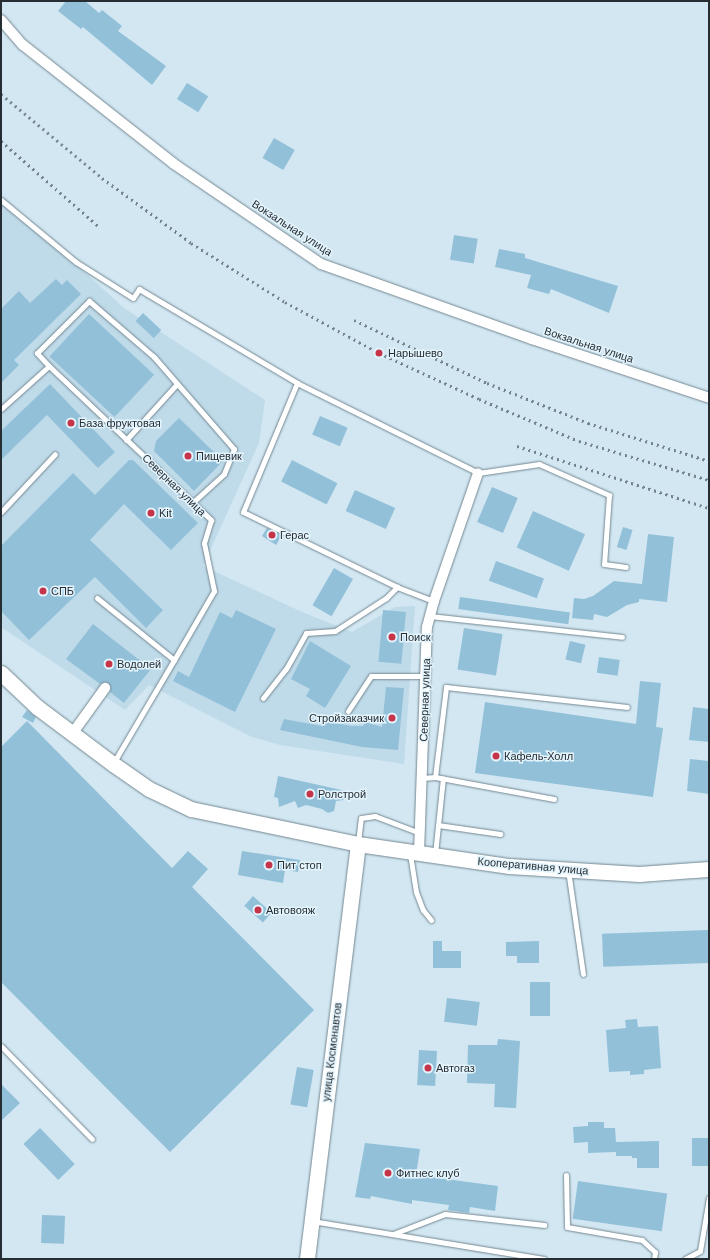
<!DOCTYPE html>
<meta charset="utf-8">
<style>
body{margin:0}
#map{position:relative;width:710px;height:1260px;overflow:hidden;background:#d2e7f2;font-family:Helvetica,sans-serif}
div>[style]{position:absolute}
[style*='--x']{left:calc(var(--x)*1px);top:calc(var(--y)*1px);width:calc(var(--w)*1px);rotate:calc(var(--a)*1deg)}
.built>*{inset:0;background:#bfdae9}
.building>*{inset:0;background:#92c0d9;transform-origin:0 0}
.roads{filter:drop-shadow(0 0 1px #748791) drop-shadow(0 0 1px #748791)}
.lane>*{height:5px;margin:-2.5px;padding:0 2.5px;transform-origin:2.5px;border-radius:2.5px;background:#fff}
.street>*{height:10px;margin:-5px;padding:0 5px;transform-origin:5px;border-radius:5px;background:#fff}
.secondary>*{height:15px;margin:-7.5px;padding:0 7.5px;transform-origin:7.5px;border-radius:7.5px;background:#fff}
.rail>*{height:3px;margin-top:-1.5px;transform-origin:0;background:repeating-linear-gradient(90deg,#75838b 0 2px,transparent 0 6px)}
.dots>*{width:11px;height:11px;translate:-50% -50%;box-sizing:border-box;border:2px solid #e3f4fd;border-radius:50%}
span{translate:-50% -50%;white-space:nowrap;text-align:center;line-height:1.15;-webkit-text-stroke:3px #e3f4fd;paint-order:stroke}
.street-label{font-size:11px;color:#272e33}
.poi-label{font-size:11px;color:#272e33}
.left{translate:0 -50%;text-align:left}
.right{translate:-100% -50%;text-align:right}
.frame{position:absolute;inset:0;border:2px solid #272e33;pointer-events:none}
</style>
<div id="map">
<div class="built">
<div style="clip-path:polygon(1px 196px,124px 308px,265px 400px,259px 443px,203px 566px,302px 612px,352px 632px,395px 607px,415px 606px,404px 764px,280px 745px,252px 737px,149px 685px,125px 710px,1px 627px)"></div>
</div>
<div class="building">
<div style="clip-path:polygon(66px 1px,85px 1px,99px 13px,102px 10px,122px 26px,118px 31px,166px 66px,152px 85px,83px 27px,81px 29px,58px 11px)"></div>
<div style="left:187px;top:83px;width:25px;height:19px;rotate:32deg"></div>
<div style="left:274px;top:138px;width:24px;height:23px;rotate:30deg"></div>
<div style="left:454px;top:235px;width:24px;height:25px;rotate:9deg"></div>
<div style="clip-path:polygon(499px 249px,525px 254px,525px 258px,618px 286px,609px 313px,551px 289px,549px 294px,527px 288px,531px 275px,495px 267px)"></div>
<div style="clip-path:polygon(56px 279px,62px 285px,67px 280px,81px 294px,14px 360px,19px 365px,1px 383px,1px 309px,19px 291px,30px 303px)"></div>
<div style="left:143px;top:313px;width:25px;height:11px;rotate:43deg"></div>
<div style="left:89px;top:314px;width:89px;height:58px;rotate:43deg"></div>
<div style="clip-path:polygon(50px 384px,115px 452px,98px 468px,47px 415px,1px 460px,1px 431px)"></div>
<div style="left:320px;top:416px;width:30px;height:20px;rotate:23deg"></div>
<div style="clip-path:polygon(179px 418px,223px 461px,194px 491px,154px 451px,156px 441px)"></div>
<div style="clip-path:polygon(129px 460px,133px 460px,198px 523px,171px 550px,124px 504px,90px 540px,163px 610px,146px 628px,95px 577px,29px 640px,1px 611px,1px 546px,73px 473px,95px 495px)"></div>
<div style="left:292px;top:460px;width:51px;height:24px;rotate:27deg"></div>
<div style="left:492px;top:487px;width:28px;height:38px;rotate:23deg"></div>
<div style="left:355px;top:490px;width:44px;height:23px;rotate:24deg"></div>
<div style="left:533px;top:511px;width:57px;height:40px;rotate:24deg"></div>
<div style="left:623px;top:527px;width:10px;height:21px;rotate:17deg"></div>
<div style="clip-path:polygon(267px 528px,282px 535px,276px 545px,262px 536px)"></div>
<div style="clip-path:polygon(648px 534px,674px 537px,667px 602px,639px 599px,639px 602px,627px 605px,607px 617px,594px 614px,593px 620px,572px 618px,574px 598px,584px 599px,593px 596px,614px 581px,642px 584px)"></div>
<div style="left:496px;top:561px;width:51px;height:21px;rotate:20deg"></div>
<div style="left:334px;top:568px;width:22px;height:43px;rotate:30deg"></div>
<div style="left:460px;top:597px;width:111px;height:12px;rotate:8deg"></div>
<div style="clip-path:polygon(236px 610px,276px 629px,235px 712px,173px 681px,178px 671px,189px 677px,220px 612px,232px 618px)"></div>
<div style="left:383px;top:610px;width:23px;height:52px;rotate:5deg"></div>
<div style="clip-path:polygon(93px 624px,151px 669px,124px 703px,110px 692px,109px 683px,100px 684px,66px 659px)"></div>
<div style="left:464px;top:628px;width:39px;height:42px;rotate:9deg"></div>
<div style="clip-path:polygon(310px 641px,351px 666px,325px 708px,306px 696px,310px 689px,291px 679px)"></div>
<div style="left:570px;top:641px;width:16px;height:19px;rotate:14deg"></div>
<div style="left:599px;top:657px;width:21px;height:16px;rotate:8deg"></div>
<div style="clip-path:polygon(640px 681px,661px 683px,656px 727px,663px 728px,653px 797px,475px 773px,485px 702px,636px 724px)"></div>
<div style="clip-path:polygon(386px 687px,404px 688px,398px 750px,362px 747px,280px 730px,284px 719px,322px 726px,325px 721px,351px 726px,363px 726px,365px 722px,382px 727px)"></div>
<div style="clip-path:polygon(693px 707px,709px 709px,709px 742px,689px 740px)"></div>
<div style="clip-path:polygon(27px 710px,36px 717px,33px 723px,22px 717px)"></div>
<div style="clip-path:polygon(27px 721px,172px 868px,188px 851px,208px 869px,192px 887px,314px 1010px,170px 1152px,1px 982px,1px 747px)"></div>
<div style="clip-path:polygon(690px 759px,709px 761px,709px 794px,687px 791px)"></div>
<div style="clip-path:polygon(278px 776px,346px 791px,344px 800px,336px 801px,334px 811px,328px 813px,322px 809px,306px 805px,298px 808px,295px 801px,279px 807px,278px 798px,274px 797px)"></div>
<div style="clip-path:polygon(242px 851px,300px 860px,298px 872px,285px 870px,283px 883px,238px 875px)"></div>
<div style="left:253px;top:896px;width:25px;height:13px;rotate:42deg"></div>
<div style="left:708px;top:930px;width:33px;height:106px;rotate:88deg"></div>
<div style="clip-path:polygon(433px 941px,442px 941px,442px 951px,461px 951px,461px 968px,433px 968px)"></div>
<div style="clip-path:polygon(539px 941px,539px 963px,517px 963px,517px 956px,506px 956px,506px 942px)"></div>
<div style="left:530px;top:982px;width:20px;height:34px"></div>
<div style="left:447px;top:998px;width:33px;height:24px;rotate:7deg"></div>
<div style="clip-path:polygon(637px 1019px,638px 1027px,658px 1026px,661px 1068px,644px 1070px,644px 1074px,630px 1075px,630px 1071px,609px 1072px,606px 1030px,626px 1028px,625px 1020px)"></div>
<div style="clip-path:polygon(498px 1039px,520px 1041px,516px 1108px,494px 1107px,495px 1084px,467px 1083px,468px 1045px,497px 1045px)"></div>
<div style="left:419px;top:1050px;width:18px;height:35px;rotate:3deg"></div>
<div style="left:297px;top:1067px;width:17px;height:38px;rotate:10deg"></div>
<div style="clip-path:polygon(1px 1084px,20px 1103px,1px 1121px)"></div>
<div style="clip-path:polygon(588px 1122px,604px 1122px,604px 1128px,615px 1128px,616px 1142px,659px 1141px,659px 1168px,637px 1168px,637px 1158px,632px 1158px,632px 1156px,616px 1156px,616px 1152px,588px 1153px,588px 1142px,574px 1143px,573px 1127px,588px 1126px)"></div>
<div style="left:40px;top:1128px;width:50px;height:23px;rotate:46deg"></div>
<div style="left:709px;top:1138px;width:28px;height:17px;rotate:90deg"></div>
<div style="clip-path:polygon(365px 1143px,420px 1149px,416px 1175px,498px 1186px,495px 1211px,470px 1207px,469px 1213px,448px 1210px,449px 1205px,412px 1200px,412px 1204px,371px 1196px,370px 1199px,355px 1197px)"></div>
<div style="left:578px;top:1181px;width:90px;height:38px;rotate:8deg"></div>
<div style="left:42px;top:1215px;width:23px;height:28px;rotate:2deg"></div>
</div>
<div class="roads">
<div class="lane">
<div style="--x:1;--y:200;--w:97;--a:39.6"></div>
<div style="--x:76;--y:262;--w:67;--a:32.3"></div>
<div style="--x:133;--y:298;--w:11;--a:-56"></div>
<div style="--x:139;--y:289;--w:184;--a:30.7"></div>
<div style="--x:49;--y:366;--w:18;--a:-133"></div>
<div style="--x:37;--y:353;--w:74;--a:-45"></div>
<div style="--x:89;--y:301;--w:86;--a:40.7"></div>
<div style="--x:154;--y:357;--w:122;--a:49"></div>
<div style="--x:234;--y:449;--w:27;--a:112"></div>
<div style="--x:224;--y:474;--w:43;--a:137.8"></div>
<div style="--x:1;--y:409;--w:64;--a:-41.9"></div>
<div style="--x:49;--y:366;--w:224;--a:43.5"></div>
<div style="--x:211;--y:520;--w:24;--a:107"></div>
<div style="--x:204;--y:543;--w:49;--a:78.2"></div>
<div style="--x:214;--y:591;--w:80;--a:120.1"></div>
<div style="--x:126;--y:440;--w:76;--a:-47.7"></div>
<div style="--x:1;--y:512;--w:79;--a:-47"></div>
<div style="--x:397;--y:587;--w:171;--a:-154"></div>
<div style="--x:243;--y:512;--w:140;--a:-67.3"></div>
<div style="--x:297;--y:383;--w:202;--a:26.4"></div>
<div style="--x:478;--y:473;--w:62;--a:-8.4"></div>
<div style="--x:539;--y:464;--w:77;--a:23.9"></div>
<div style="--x:609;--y:495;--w:69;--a:94.1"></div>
<div style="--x:604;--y:564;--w:22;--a:8"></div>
<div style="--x:97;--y:598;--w:99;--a:38.8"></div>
<div style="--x:174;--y:660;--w:118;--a:120.5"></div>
<div style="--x:430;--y:616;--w:193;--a:6.2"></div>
<div style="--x:263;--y:698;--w:37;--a:-52"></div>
<div style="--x:286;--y:669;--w:41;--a:-60.9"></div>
<div style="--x:306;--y:633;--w:29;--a:-4"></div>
<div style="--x:335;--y:631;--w:61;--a:-32.9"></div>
<div style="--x:386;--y:598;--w:16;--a:-45"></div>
<div style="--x:397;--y:587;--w:40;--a:21"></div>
<div style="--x:348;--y:711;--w:42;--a:-56.7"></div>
<div style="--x:371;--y:676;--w:55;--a:0"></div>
<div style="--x:435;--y:777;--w:91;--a:-83"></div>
<div style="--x:446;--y:687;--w:182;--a:6.3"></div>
<div style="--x:422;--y:778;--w:13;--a:-4"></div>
<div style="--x:435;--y:777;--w:121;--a:10.5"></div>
<div style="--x:438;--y:825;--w:63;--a:8.3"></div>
<div style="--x:358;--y:842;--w:24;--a:-83"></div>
<div style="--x:361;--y:818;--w:14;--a:-8"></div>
<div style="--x:375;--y:816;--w:48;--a:20.7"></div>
<div style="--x:410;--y:854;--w:38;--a:81"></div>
<div style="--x:416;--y:892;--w:19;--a:69"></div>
<div style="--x:423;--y:910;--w:13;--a:51"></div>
<div style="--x:435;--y:854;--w:76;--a:-84"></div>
<div style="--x:568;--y:870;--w:105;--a:81.8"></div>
<div style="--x:1;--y:1046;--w:130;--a:45.6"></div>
<div style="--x:566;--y:1175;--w:52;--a:88.9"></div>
<div style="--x:567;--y:1227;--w:76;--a:9.8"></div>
<div style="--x:642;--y:1240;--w:18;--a:43"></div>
<div style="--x:655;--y:1252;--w:7;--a:98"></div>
<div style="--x:312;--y:1221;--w:235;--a:9.3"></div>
<div style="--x:393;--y:1234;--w:56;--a:-21"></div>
<div style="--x:445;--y:1214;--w:100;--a:6.3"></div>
<div style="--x:685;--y:1259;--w:17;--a:-28"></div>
<div style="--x:700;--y:1251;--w:54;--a:-80.4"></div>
</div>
<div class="street">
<div style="--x:1;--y:20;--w:33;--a:49"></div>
<div style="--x:23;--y:45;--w:192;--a:38.2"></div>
<div style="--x:174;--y:164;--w:178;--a:34.2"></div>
<div style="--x:321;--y:264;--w:224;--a:19.6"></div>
<div style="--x:532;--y:339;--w:187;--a:18.4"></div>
<div style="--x:72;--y:734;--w:57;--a:-54.3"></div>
<div style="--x:419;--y:853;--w:226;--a:-88"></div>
<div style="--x:427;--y:627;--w:27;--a:-75"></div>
<div style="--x:434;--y:601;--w:135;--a:-71"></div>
</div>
<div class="secondary">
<div style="--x:1;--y:673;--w:50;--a:43.4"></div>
<div style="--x:37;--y:707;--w:95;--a:36.9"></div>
<div style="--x:113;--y:764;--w:44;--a:34.8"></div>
<div style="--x:149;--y:789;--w:47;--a:25.5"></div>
<div style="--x:191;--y:809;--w:171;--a:11.8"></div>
<div style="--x:358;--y:844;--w:153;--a:8.3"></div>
<div style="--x:509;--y:866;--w:130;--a:3.5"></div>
<div style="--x:639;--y:874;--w:70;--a:-4.1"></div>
<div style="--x:307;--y:1259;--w:418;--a:-83"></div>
</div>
</div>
<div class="rail">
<div style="--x:1;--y:94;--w:131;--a:39.7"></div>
<div style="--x:102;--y:178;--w:110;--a:36.1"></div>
<div style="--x:191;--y:243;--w:111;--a:32.1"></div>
<div style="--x:285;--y:302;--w:107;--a:28.5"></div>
<div style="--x:379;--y:353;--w:110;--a:24.7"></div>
<div style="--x:479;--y:399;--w:108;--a:22.8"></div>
<div style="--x:579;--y:441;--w:136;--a:16.7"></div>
<div style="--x:1;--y:141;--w:129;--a:41.2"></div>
<div style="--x:354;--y:320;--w:147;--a:25.3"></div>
<div style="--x:487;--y:383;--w:109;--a:21.6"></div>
<div style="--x:588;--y:423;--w:127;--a:17.4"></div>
<div style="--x:517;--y:446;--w:202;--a:17.9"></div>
</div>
<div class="dots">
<div style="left:379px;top:353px;background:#c53449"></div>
<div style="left:71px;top:423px;background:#c53449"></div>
<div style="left:188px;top:456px;background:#c53449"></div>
<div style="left:151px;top:513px;background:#c53449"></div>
<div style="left:272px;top:535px;background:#c53449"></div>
<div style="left:43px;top:591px;background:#c53449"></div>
<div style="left:392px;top:637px;background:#c53449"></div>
<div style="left:109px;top:664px;background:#c53449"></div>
<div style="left:392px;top:718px;background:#c53449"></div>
<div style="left:496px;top:756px;background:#c53449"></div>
<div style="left:310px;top:794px;background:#c53449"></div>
<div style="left:269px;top:865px;background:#c53449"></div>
<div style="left:258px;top:910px;background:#c53449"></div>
<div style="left:428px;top:1068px;background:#c53449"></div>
<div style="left:388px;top:1173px;background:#c53449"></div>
</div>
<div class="street-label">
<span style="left:292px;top:228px;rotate:33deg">Вокзальная улица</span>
<span style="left:589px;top:345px;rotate:18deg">Вокзальная улица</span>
<span style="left:174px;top:485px;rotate:44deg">Северная улица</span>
<span style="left:425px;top:700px;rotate:-88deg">Северная улица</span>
<span style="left:533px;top:866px;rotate:5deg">Кооперативная улица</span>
<span style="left:332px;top:1052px;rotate:-83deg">улица Космонавтов</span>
</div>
<div class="poi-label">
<span class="left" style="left:388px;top:353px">Нарышево</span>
<span class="left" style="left:79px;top:423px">База фруктовая</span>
<span class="left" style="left:196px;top:456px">Пищевик</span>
<span class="left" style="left:159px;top:513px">Kit</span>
<span class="left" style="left:280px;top:535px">Герас</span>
<span class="left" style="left:51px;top:591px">СПБ</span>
<span class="left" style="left:400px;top:637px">Поиск</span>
<span class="left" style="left:117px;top:664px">Водолей</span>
<span class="right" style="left:384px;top:718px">Стройзаказчик</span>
<span class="left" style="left:504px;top:756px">Кафель-Холл</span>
<span class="left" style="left:318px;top:794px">Ролстрой</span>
<span class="left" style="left:277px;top:865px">Пит стоп</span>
<span class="left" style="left:266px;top:910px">Автовояж</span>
<span class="left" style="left:436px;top:1068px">Автогаз</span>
<span class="left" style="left:396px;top:1173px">Фитнес клуб</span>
</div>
<div class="frame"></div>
</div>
